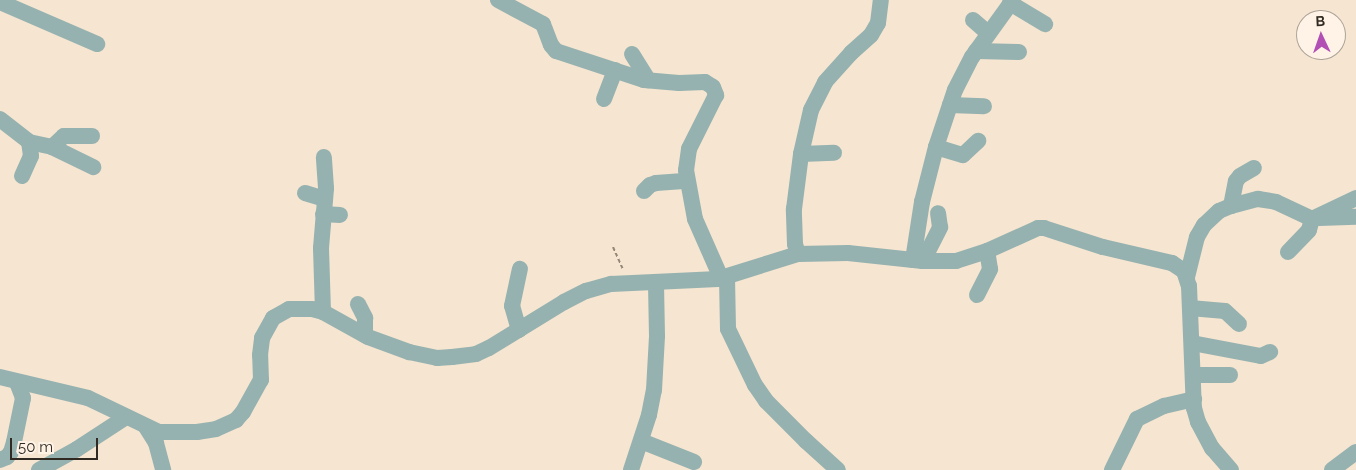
<!DOCTYPE html>
<style>
body{margin:0}
#map{position:relative;width:1356px;height:470px;overflow:hidden;background:#f6e5d0;font-family:Raleway,sans-serif}
div>[style]{position:absolute}
[style*='--x']{left:calc(var(--x)*1px);top:calc(var(--y)*1px);width:calc(var(--w)*1px);rotate:calc(var(--a)*1deg)}
.path>*{height:2px;margin-top:-1px;transform-origin:0;background:repeating-linear-gradient(90deg,#938778 0 4px,transparent 0 6.5px)}
.minor>*{height:16px;margin:-8px;padding:0 8px;transform-origin:8px;border-radius:8px;background:#95b2b0}
span{translate:-50% -50%;white-space:nowrap;text-align:center;line-height:1.15;-webkit-text-stroke:4.5px #fef3e6;paint-order:stroke}
.north{position:absolute;left:1296px;top:10px;width:50px;height:50px;box-sizing:border-box;background:#fef3e6;border:1px solid #aca398;border-radius:50%;rotate:357deg;font-size:14px;font-weight:700;line-height:20px;text-align:center;color:#312a22}
.north::after{content:'';display:block;margin:auto;width:18px;height:22px;background:#b24fb5;clip-path:polygon(50% 0,100% 100%,50% 72%,0 100%)}
.scale{position:absolute;left:10px;top:438px;width:88px;height:22px;box-sizing:border-box;border:2px solid #312a22;border-top:0;padding-left:6px;font-size:15px;line-height:18px;white-space:nowrap;color:#312a22;-webkit-text-stroke:4px #fef3e6;paint-order:stroke}
</style>
<div id="map">
<div class="path">
<div style="--x:613;--y:247;--w:24;--a:66"></div>
</div>
<div class="minor">
<div style="--x:498;--y:0;--w:51;--a:28.1"></div>
<div style="--x:543;--y:24;--w:22;--a:69"></div>
<div style="--x:551;--y:45;--w:8;--a:50"></div>
<div style="--x:556;--y:51;--w:93;--a:18.2"></div>
<div style="--x:644;--y:80;--w:35;--a:5"></div>
<div style="--x:679;--y:83;--w:26;--a:-2"></div>
<div style="--x:705;--y:82;--w:9;--a:32"></div>
<div style="--x:713;--y:87;--w:9;--a:69"></div>
<div style="--x:716;--y:95;--w:60;--a:116.6"></div>
<div style="--x:689;--y:149;--w:21;--a:98"></div>
<div style="--x:686;--y:170;--w:50;--a:79.6"></div>
<div style="--x:695;--y:219;--w:64;--a:66.2"></div>
<div style="--x:0;--y:2;--w:106;--a:23.4"></div>
<div style="--x:1010;--y:3;--w:41;--a:31"></div>
<div style="--x:973;--y:20;--w:20;--a:41"></div>
<div style="--x:976;--y:51;--w:43;--a:1.3"></div>
<div style="--x:632;--y:54;--w:31;--a:58"></div>
<div style="--x:604;--y:99;--w:31;--a:-69"></div>
<div style="--x:950;--y:105;--w:34;--a:2"></div>
<div style="--x:0;--y:119;--w:37;--a:38"></div>
<div style="--x:29;--y:142;--w:24;--a:12"></div>
<div style="--x:52;--y:147;--w:46;--a:26"></div>
<div style="--x:52;--y:147;--w:16;--a:-43"></div>
<div style="--x:64;--y:136;--w:28;--a:0"></div>
<div style="--x:936;--y:147;--w:28;--a:17"></div>
<div style="--x:963;--y:155;--w:21;--a:-43"></div>
<div style="--x:801;--y:154;--w:33;--a:-2"></div>
<div style="--x:22;--y:176;--w:22;--a:-66"></div>
<div style="--x:31;--y:156;--w:14;--a:-98"></div>
<div style="--x:644;--y:191;--w:8;--a:-45"></div>
<div style="--x:650;--y:185;--w:6;--a:-18"></div>
<div style="--x:656;--y:183;--w:31;--a:-4"></div>
<div style="--x:305;--y:193;--w:21;--a:17"></div>
<div style="--x:1231;--y:206;--w:25;--a:-79"></div>
<div style="--x:1236;--y:181;--w:6;--a:-51"></div>
<div style="--x:1240;--y:176;--w:16;--a:-30"></div>
<div style="--x:323;--y:214;--w:17;--a:3"></div>
<div style="--x:1319;--y:218;--w:37;--a:-2"></div>
<div style="--x:1288;--y:252;--w:30;--a:-46"></div>
<div style="--x:1309;--y:230;--w:11;--a:-75"></div>
<div style="--x:798;--y:254;--w:10;--a:-107"></div>
<div style="--x:795;--y:244;--w:35;--a:-92"></div>
<div style="--x:794;--y:209;--w:55;--a:-82.7"></div>
<div style="--x:801;--y:154;--w:45;--a:-77.2"></div>
<div style="--x:811;--y:110;--w:31;--a:-63"></div>
<div style="--x:825;--y:82;--w:39;--a:-48"></div>
<div style="--x:851;--y:53;--w:27;--a:-42"></div>
<div style="--x:871;--y:35;--w:14;--a:-60"></div>
<div style="--x:878;--y:23;--w:23;--a:-83"></div>
<div style="--x:913;--y:260;--w:59;--a:-81.2"></div>
<div style="--x:922;--y:202;--w:57;--a:-75.7"></div>
<div style="--x:936;--y:147;--w:60;--a:-71.6"></div>
<div style="--x:955;--y:90;--w:37;--a:-63"></div>
<div style="--x:972;--y:57;--w:70;--a:-54.3"></div>
<div style="--x:923;--y:261;--w:38;--a:-63"></div>
<div style="--x:940;--y:227;--w:14;--a:-98"></div>
<div style="--x:727;--y:277;--w:52;--a:88.9"></div>
<div style="--x:728;--y:329;--w:62;--a:64.3"></div>
<div style="--x:755;--y:385;--w:19;--a:55"></div>
<div style="--x:766;--y:401;--w:57;--a:45"></div>
<div style="--x:806;--y:441;--w:43;--a:42.2"></div>
<div style="--x:1187;--y:277;--w:41;--a:-76"></div>
<div style="--x:1197;--y:237;--w:14;--a:-60"></div>
<div style="--x:1204;--y:225;--w:21;--a:-43"></div>
<div style="--x:1219;--y:211;--w:13;--a:-23"></div>
<div style="--x:1231;--y:206;--w:28;--a:-15"></div>
<div style="--x:1258;--y:199;--w:18;--a:9"></div>
<div style="--x:1276;--y:202;--w:40;--a:25"></div>
<div style="--x:1312;--y:219;--w:49;--a:-25.5"></div>
<div style="--x:977;--y:295;--w:29;--a:-63"></div>
<div style="--x:990;--y:269;--w:18;--a:-99"></div>
<div style="--x:358;--y:304;--w:16;--a:63"></div>
<div style="--x:365;--y:318;--w:17;--a:90"></div>
<div style="--x:1190;--y:308;--w:35;--a:5"></div>
<div style="--x:1225;--y:311;--w:19;--a:43"></div>
<div style="--x:323;--y:312;--w:64;--a:-91.8"></div>
<div style="--x:321;--y:248;--w:60;--a:-85.2"></div>
<div style="--x:326;--y:188;--w:31;--a:-94"></div>
<div style="--x:519;--y:330;--w:25;--a:-106"></div>
<div style="--x:512;--y:306;--w:38;--a:-78"></div>
<div style="--x:1192;--y:343;--w:70;--a:10.7"></div>
<div style="--x:1261;--y:356;--w:10;--a:-24"></div>
<div style="--x:1193;--y:375;--w:37;--a:0"></div>
<div style="--x:0;--y:377;--w:90;--a:13.4"></div>
<div style="--x:88;--y:398;--w:79;--a:25.6"></div>
<div style="--x:159;--y:432;--w:38;--a:0"></div>
<div style="--x:197;--y:432;--w:19;--a:-9"></div>
<div style="--x:216;--y:429;--w:22;--a:-24"></div>
<div style="--x:236;--y:420;--w:11;--a:-49"></div>
<div style="--x:243;--y:412;--w:37;--a:-61"></div>
<div style="--x:261;--y:380;--w:25;--a:-92"></div>
<div style="--x:260;--y:355;--w:17;--a:-83"></div>
<div style="--x:262;--y:338;--w:23;--a:-61"></div>
<div style="--x:273;--y:318;--w:18;--a:-29"></div>
<div style="--x:289;--y:309;--w:23;--a:0"></div>
<div style="--x:312;--y:309;--w:11;--a:15"></div>
<div style="--x:323;--y:312;--w:51;--a:29.1"></div>
<div style="--x:368;--y:337;--w:44;--a:20.1"></div>
<div style="--x:409;--y:352;--w:29;--a:12"></div>
<div style="--x:437;--y:358;--w:15;--a:-4"></div>
<div style="--x:452;--y:357;--w:24;--a:-7"></div>
<div style="--x:476;--y:354;--w:14;--a:-25"></div>
<div style="--x:489;--y:348;--w:88;--a:-31.5"></div>
<div style="--x:564;--y:302;--w:25;--a:-27"></div>
<div style="--x:586;--y:291;--w:26;--a:-16"></div>
<div style="--x:611;--y:284;--w:107;--a:-2.7"></div>
<div style="--x:718;--y:279;--w:84;--a:-17.4"></div>
<div style="--x:798;--y:254;--w:50;--a:-1.1"></div>
<div style="--x:848;--y:253;--w:75;--a:6.1"></div>
<div style="--x:923;--y:261;--w:33;--a:0"></div>
<div style="--x:956;--y:261;--w:33;--a:-18"></div>
<div style="--x:987;--y:251;--w:56;--a:-24.3"></div>
<div style="--x:1038;--y:228;--w:6;--a:0"></div>
<div style="--x:1044;--y:228;--w:62;--a:17.9"></div>
<div style="--x:1103;--y:247;--w:71;--a:13.1"></div>
<div style="--x:1172;--y:263;--w:14;--a:34"></div>
<div style="--x:1184;--y:271;--w:16;--a:72"></div>
<div style="--x:1189;--y:286;--w:122;--a:87.7"></div>
<div style="--x:1194;--y:408;--w:15;--a:74"></div>
<div style="--x:1198;--y:422;--w:30;--a:62"></div>
<div style="--x:1212;--y:448;--w:29;--a:49"></div>
<div style="--x:146;--y:427;--w:19;--a:58"></div>
<div style="--x:156;--y:443;--w:28;--a:75"></div>
<div style="--x:641;--y:441;--w:57;--a:21.6"></div>
<div style="--x:0;--y:460;--w:8;--a:-23"></div>
<div style="--x:7;--y:457;--w:6;--a:-51"></div>
<div style="--x:11;--y:452;--w:10;--a:-73"></div>
<div style="--x:14;--y:442;--w:45;--a:-78.4"></div>
<div style="--x:23;--y:398;--w:17;--a:-111"></div>
<div style="--x:39;--y:470;--w:43;--a:-28.9"></div>
<div style="--x:77;--y:449;--w:59;--a:-33.1"></div>
<div style="--x:631;--y:470;--w:58;--a:-71.9"></div>
<div style="--x:649;--y:415;--w:25;--a:-79"></div>
<div style="--x:654;--y:390;--w:54;--a:-86.8"></div>
<div style="--x:657;--y:336;--w:54;--a:-91.1"></div>
<div style="--x:1112;--y:470;--w:57;--a:-63.9"></div>
<div style="--x:1137;--y:419;--w:30;--a:-26"></div>
<div style="--x:1164;--y:406;--w:31;--a:-13"></div>
<div style="--x:1332;--y:470;--w:30;--a:-37"></div>
</div>
<div class="north">B</div>
<div class="scale">50 m</div>
</div>
